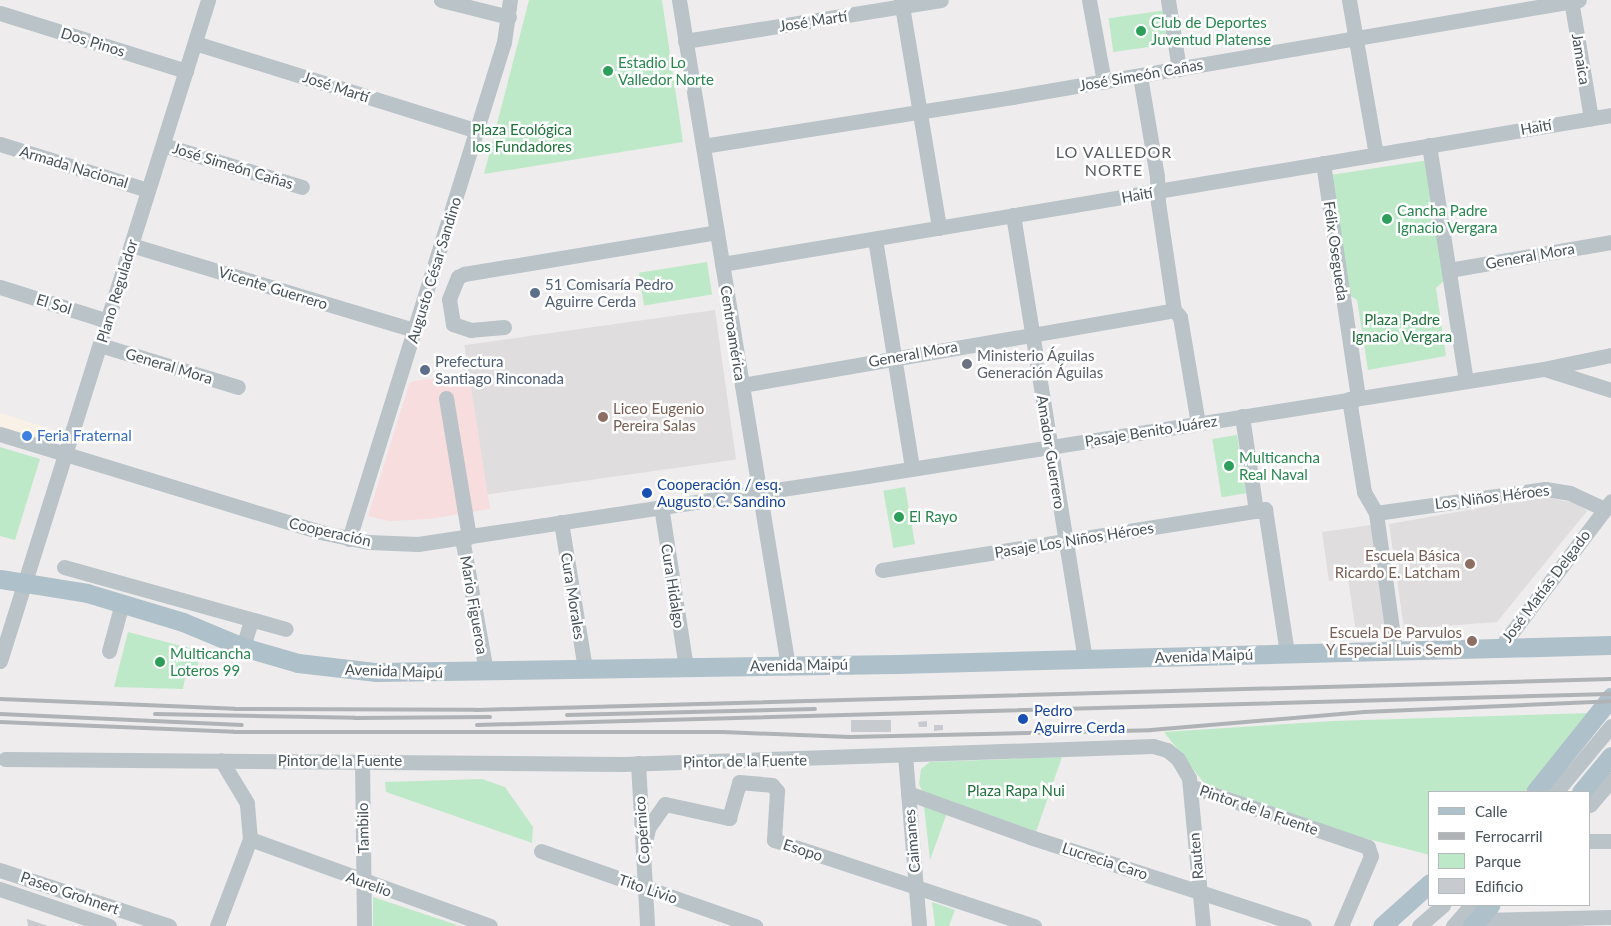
<!DOCTYPE html>
<meta charset="utf-8">
<style>
body{margin:0}
#map{position:relative;width:1611px;height:926px;overflow:hidden;background:#efeced;font-family:Lato,sans-serif}
div>[style]{position:absolute}
[style*='--x']{left:calc(var(--x)*1px);top:calc(var(--y)*1px);width:calc(var(--w)*1px);rotate:calc(var(--a)*1deg)}
.commercial>*{inset:0;background:#f9f1e6}
.education>*{inset:0;background:#e0ddde;transform-origin:0 0}
.medical>*{inset:0;background:#f8dddf}
.green>*{inset:0;background:#bee9c8;transform-origin:0 0}
.building>*{inset:0;background:#c7cacf;transform-origin:0 0}
.minor>*{height:15px;margin:-7.5px;padding:0 7.5px;transform-origin:7.5px;border-radius:7.5px;background:#b9c3c8}
.major>*{height:19px;margin:-9.5px;padding:0 9.5px;transform-origin:9.5px;border-radius:9.5px;background:#aec0c9}
.rail>*{height:4px;margin:-2px;padding:0 2px;transform-origin:2px;border-radius:2px;background:#afb3b6}
.dots>*{width:14px;height:14px;translate:-50% -50%;box-sizing:border-box;border:2px solid #fff;border-radius:50%}
span{translate:-50% -50%;white-space:nowrap;text-align:center;line-height:1.15;-webkit-text-stroke:5px #fff;paint-order:stroke}
.street-label{font-size:15px;color:#465258}
.leisure-label{font-size:15px;color:#27864d}
.left{translate:0 -50%;text-align:left}
.park-label{font-size:15px;color:#1f713b}
.service-label{font-size:15px;color:#4e5e75}
.worship-label{font-size:15px;color:#5b616d}
.education-label{font-size:15px;color:#785e54}
.right{translate:-100% -50%;text-align:right}
.shop-label{font-size:15px;color:#366cbe}
.transit-label{font-size:15px;color:#164399}
.neighbourhood-label{font-size:16px;color:#5a5e60;letter-spacing:1px}
.legend{position:absolute;left:1428px;top:791px;width:162px;height:115px;box-sizing:border-box;background:#fff;border:1px solid #b5babc;margin:0;padding:6px 9px;list-style:none;font-size:15px;color:#465258}
.legend li{display:flex;align-items:center;gap:10px;height:25px}
.legend b{width:25px;border:1px solid #b5babc}
</style>
<div id="map">
<div class="commercial">
<div style="clip-path:polygon(0 413px,57px 431px,49px 456px,0 442px)"></div>
</div>
<div class="education">
<div style="left:715px;top:310px;width:151px;height:253px;rotate:82deg"></div>
<div style="clip-path:polygon(1542px 497px,1577px 503px,1587px 511px,1497px 622px,1404px 629px,1389px 524px)"></div>
<div style="clip-path:polygon(1371px 525px,1386px 628px,1356px 632px,1348px 578px,1329px 581px,1322px 532px)"></div>
</div>
<div class="medical">
<div style="clip-path:polygon(469px 374px,490px 509px,430px 519px,389px 521px,368px 516px,409px 384px,414px 381px)"></div>
</div>
<div class="green">
<div style="clip-path:polygon(529px 0,662px 0,683px 142px,484px 174px)"></div>
<div style="left:1167px;top:10px;width:34px;height:59px;rotate:82deg"></div>
<div style="clip-path:polygon(1429px 160px,1444px 281px,1436px 288px,1446px 356px,1368px 370px,1357px 300px,1349px 295px,1330px 175px)"></div>
<div style="left:707px;top:262px;width:33px;height:69px;rotate:81deg"></div>
<div style="left:1237px;top:435px;width:59px;height:25px;rotate:81deg"></div>
<div style="clip-path:polygon(0 447px,40px 459px,15px 540px,0 536px)"></div>
<div style="left:905px;top:487px;width:58px;height:22px;rotate:80deg"></div>
<div style="clip-path:polygon(128px 632px,201px 651px,196px 673px,186px 673px,183px 689px,114px 687px)"></div>
<div style="clip-path:polygon(1591px 713px,1524px 792px,1430px 792px,1430px 855px,1356px 836px,1204px 783px,1164px 732px,1333px 721px)"></div>
<div style="clip-path:polygon(1062px 757px,1036px 832px,922px 791px,919px 784px,921px 769px,930px 762px)"></div>
<div style="clip-path:polygon(482px 779px,505px 787px,533px 827px,532px 843px,386px 792px,385px 782px)"></div>
<div style="clip-path:polygon(924px 806px,947px 813px,930px 860px)"></div>
<div style="clip-path:polygon(373px 897px,460px 926px,373px 926px)"></div>
<div style="clip-path:polygon(932px 902px,955px 910px,949px 926px,935px 926px)"></div>
</div>
<div class="building">
<div style="left:891px;top:720px;width:12px;height:40px;rotate:90deg"></div>
<div style="clip-path:polygon(927px 721px,927px 727px,919px 727px,918px 722px)"></div>
<div style="clip-path:polygon(934px 725px,943px 725px,943px 730px,934px 731px)"></div>
<div style="clip-path:polygon(27px 919px,48px 926px,28px 926px)"></div>
</div>
<div class="minor">
<div style="--x:441;--y:0;--w:70;--a:14"></div>
<div style="--x:679;--y:0;--w:675;--a:80.71"></div>
<div style="--x:901;--y:0;--w:231;--a:80.5"></div>
<div style="--x:1089;--y:0;--w:83;--a:79.6"></div>
<div style="--x:1168;--y:0;--w:70;--a:80.9"></div>
<div style="--x:1349;--y:0;--w:156;--a:80.1"></div>
<div style="--x:1571;--y:0;--w:120;--a:80.4"></div>
<div style="--x:0;--y:13;--w:195;--a:17.3"></div>
<div style="--x:685;--y:41;--w:259;--a:-9.1"></div>
<div style="--x:195;--y:43;--w:296;--a:17.3"></div>
<div style="--x:1140;--y:76;--w:102;--a:80.4"></div>
<div style="--x:1157;--y:177;--w:25;--a:88"></div>
<div style="--x:1158;--y:202;--w:109;--a:81.6"></div>
<div style="--x:0;--y:144;--w:155;--a:17.3"></div>
<div style="--x:163;--y:145;--w:145;--a:16.8"></div>
<div style="--x:1429;--y:145;--w:239;--a:81.1"></div>
<div style="--x:703;--y:146;--w:313;--a:-9"></div>
<div style="--x:1012;--y:97;--w:575;--a:-9.71"></div>
<div style="--x:1323;--y:163;--w:238;--a:81.5"></div>
<div style="--x:1013;--y:215;--w:450;--a:80.8"></div>
<div style="--x:875;--y:239;--w:232;--a:80.8"></div>
<div style="--x:131;--y:245;--w:296;--a:16.7"></div>
<div style="--x:722;--y:264;--w:901;--a:-9.51"></div>
<div style="--x:1449;--y:270;--w:164;--a:-9.8"></div>
<div style="--x:0;--y:287;--w:113;--a:17.5"></div>
<div style="--x:1174;--y:310;--w:9;--a:49"></div>
<div style="--x:1180;--y:317;--w:108;--a:80.4"></div>
<div style="--x:504;--y:327;--w:33;--a:175"></div>
<div style="--x:471;--y:330;--w:19;--a:-162"></div>
<div style="--x:453;--y:324;--w:25;--a:-99"></div>
<div style="--x:449;--y:299;--w:24;--a:-68"></div>
<div style="--x:458;--y:277;--w:7;--a:-27"></div>
<div style="--x:464;--y:274;--w:256;--a:-9.4"></div>
<div style="--x:100;--y:345;--w:144;--a:16.9"></div>
<div style="--x:1545;--y:369;--w:69;--a:17.7"></div>
<div style="--x:742;--y:385;--w:438;--a:-9.8"></div>
<div style="--x:446;--y:398;--w:141;--a:80.6"></div>
<div style="--x:1349;--y:399;--w:94;--a:80.8"></div>
<div style="--x:1364;--y:492;--w:24;--a:60"></div>
<div style="--x:1376;--y:513;--w:138;--a:82.1"></div>
<div style="--x:1242;--y:416;--w:96;--a:81.6"></div>
<div style="--x:0;--y:434;--w:335;--a:17"></div>
<div style="--x:320;--y:532;--w:49;--a:11.8"></div>
<div style="--x:368;--y:542;--w:50;--a:2.3"></div>
<div style="--x:418;--y:544;--w:454;--a:-8.6"></div>
<div style="--x:867;--y:476;--w:684;--a:-8.99"></div>
<div style="--x:1543;--y:369;--w:69;--a:-11.6"></div>
<div style="--x:661;--y:506;--w:163;--a:81.2"></div>
<div style="--x:1376;--y:513;--w:171;--a:-8.1"></div>
<div style="--x:1545;--y:489;--w:25;--a:9"></div>
<div style="--x:1570;--y:493;--w:38;--a:25"></div>
<div style="--x:561;--y:522;--w:149;--a:80.7"></div>
<div style="--x:462;--y:538;--w:136;--a:79.8"></div>
<div style="--x:349;--y:539;--w:521;--a:-72.68"></div>
<div style="--x:504;--y:42;--w:42;--a:-81.9"></div>
<div style="--x:64;--y:567;--w:230;--a:15.6"></div>
<div style="--x:882;--y:570;--w:388;--a:-9"></div>
<div style="--x:1265;--y:509;--w:146;--a:81.3"></div>
<div style="--x:243;--y:647;--w:28;--a:-73"></div>
<div style="--x:1500;--y:648;--w:184;--a:-52.9"></div>
<div style="--x:109;--y:651;--w:50;--a:-74.8"></div>
<div style="--x:0;--y:661;--w:693;--a:-72.53"></div>
<div style="--x:905;--y:755;--w:172;--a:85.3"></div>
<div style="--x:5;--y:759;--w:617;--a:0.46"></div>
<div style="--x:622;--y:764;--w:531;--a:-1.94"></div>
<div style="--x:1153;--y:746;--w:15;--a:16"></div>
<div style="--x:1167;--y:750;--w:14;--a:39"></div>
<div style="--x:1178;--y:759;--w:22;--a:60"></div>
<div style="--x:1189;--y:778;--w:149;--a:84.6"></div>
<div style="--x:362;--y:761;--w:165;--a:89.3"></div>
<div style="--x:638;--y:763;--w:163;--a:86.8"></div>
<div style="--x:1190;--y:786;--w:188;--a:18.9"></div>
<div style="--x:1368;--y:847;--w:9;--a:72"></div>
<div style="--x:1371;--y:856;--w:76;--a:113.2"></div>
<div style="--x:1556;--y:792;--w:86;--a:-50.2"></div>
<div style="--x:908;--y:793;--w:130;--a:19.8"></div>
<div style="--x:1030;--y:837;--w:288;--a:18"></div>
<div style="--x:1590;--y:805;--w:33;--a:-50"></div>
<div style="--x:250;--y:839;--w:255;--a:19.9"></div>
<div style="--x:1590;--y:841;--w:21;--a:0"></div>
<div style="--x:644;--y:846;--w:18;--a:-77"></div>
<div style="--x:648;--y:828;--w:29;--a:-55"></div>
<div style="--x:665;--y:804;--w:66;--a:12.3"></div>
<div style="--x:729;--y:818;--w:37;--a:-74"></div>
<div style="--x:739;--y:782;--w:33;--a:5"></div>
<div style="--x:772;--y:785;--w:8;--a:50"></div>
<div style="--x:777;--y:791;--w:49;--a:93.5"></div>
<div style="--x:774;--y:840;--w:274;--a:18.3"></div>
<div style="--x:541;--y:851;--w:227;--a:19.3"></div>
<div style="--x:0;--y:870;--w:178;--a:18.3"></div>
<div style="--x:0;--y:889;--w:115;--a:18.7"></div>
<div style="--x:1477;--y:920;--w:134;--a:-1.3"></div>
<div style="--x:217;--y:926;--w:93;--a:-69.2"></div>
<div style="--x:250;--y:839;--w:36;--a:-95"></div>
<div style="--x:247;--y:803;--w:50;--a:-121.2"></div>
<div style="--x:1419;--y:926;--w:32;--a:-41"></div>
<div style="--x:1453;--y:926;--w:28;--a:-49"></div>
</div>
<div class="major">
<div style="--x:0;--y:579;--w:88;--a:9.1"></div>
<div style="--x:87;--y:593;--w:100;--a:16.8"></div>
<div style="--x:183;--y:622;--w:65;--a:22.6"></div>
<div style="--x:243;--y:647;--w:57;--a:16.2"></div>
<div style="--x:298;--y:663;--w:79;--a:6.6"></div>
<div style="--x:376;--y:672;--w:521;--a:-0.88"></div>
<div style="--x:897;--y:664;--w:714;--a:-1.52"></div>
<div style="--x:1535;--y:792;--w:122;--a:-51.3"></div>
<div style="--x:1581;--y:792;--w:47;--a:-50.2"></div>
<div style="--x:1382;--y:926;--w:64;--a:-41.9"></div>
<div style="--x:1472;--y:926;--w:28;--a:-49"></div>
</div>
<div class="rail">
<div style="--x:0;--y:699;--w:235;--a:2.4"></div>
<div style="--x:235;--y:709;--w:241;--a:0.2"></div>
<div style="--x:476;--y:710;--w:1135;--a:-1.56"></div>
<div style="--x:0;--y:714;--w:242;--a:2.6"></div>
<div style="--x:155;--y:714;--w:200;--a:1.1"></div>
<div style="--x:355;--y:718;--w:135;--a:-0.4"></div>
<div style="--x:567;--y:715;--w:248;--a:-1.4"></div>
<div style="--x:0;--y:722;--w:234;--a:2.4"></div>
<div style="--x:234;--y:732;--w:489;--a:0"></div>
<div style="--x:723;--y:732;--w:127;--a:2.3"></div>
<div style="--x:850;--y:737;--w:301;--a:-1.3"></div>
<div style="--x:1151;--y:730;--w:214;--a:-4.8"></div>
<div style="--x:1364;--y:712;--w:247;--a:-2.5"></div>
<div style="--x:477;--y:725;--w:1134;--a:-1.57"></div>
</div>
<div class="dots">
<div style="left:1141px;top:31px;background:#2e9e5b"></div>
<div style="left:608px;top:71px;background:#2e9e5b"></div>
<div style="left:1387px;top:219px;background:#2e9e5b"></div>
<div style="left:535px;top:293px;background:#5c6f8a"></div>
<div style="left:967px;top:364px;background:#6b7280"></div>
<div style="left:425px;top:370px;background:#5c6f8a"></div>
<div style="left:603px;top:417px;background:#8d6e63"></div>
<div style="left:27px;top:436px;background:#3f7fe0"></div>
<div style="left:1229px;top:466px;background:#2e9e5b"></div>
<div style="left:647px;top:493px;background:#1a4fb4"></div>
<div style="left:899px;top:517px;background:#2e9e5b"></div>
<div style="left:1470px;top:564px;background:#8d6e63"></div>
<div style="left:1472px;top:641px;background:#8d6e63"></div>
<div style="left:160px;top:662px;background:#2e9e5b"></div>
<div style="left:1023px;top:719px;background:#1a4fb4"></div>
</div>
<div class="street-label">
<span style="left:813px;top:21px;rotate:-9deg">José Martí</span>
<span style="left:93px;top:42px;rotate:17deg">Dos Pinos</span>
<span style="left:1581px;top:59px;rotate:81deg">Jamaica</span>
<span style="left:1141px;top:75px;rotate:-10deg">José Simeón Cañas</span>
<span style="left:336px;top:87px;rotate:18deg">José Martí</span>
<span style="left:1536px;top:127px;rotate:-10deg">Haití</span>
<span style="left:233px;top:166px;rotate:17deg">José Simeón Cañas</span>
<span style="left:74px;top:167px;rotate:17deg">Armada Nacional</span>
<span style="left:1137px;top:195px;rotate:-10deg">Haití</span>
<span style="left:1336px;top:251px;rotate:82deg">Félix Osegueda</span>
<span style="left:1530px;top:256px;rotate:-10deg">General Mora</span>
<span style="left:434px;top:270px;rotate:-73deg">Augusto César Sandino</span>
<span style="left:273px;top:288px;rotate:17deg">Vicente Guerrero</span>
<span style="left:117px;top:291px;rotate:-73deg">Plano Regulador</span>
<span style="left:54px;top:304px;rotate:17deg">El Sol</span>
<span style="left:733px;top:333px;rotate:81deg">Centroamérica</span>
<span style="left:913px;top:354px;rotate:-10deg">General Mora</span>
<span style="left:169px;top:366px;rotate:17deg">General Mora</span>
<span style="left:1151px;top:431px;rotate:-9deg">Pasaje Benito Juárez</span>
<span style="left:1051px;top:452px;rotate:81deg">Amador Guerrero</span>
<span style="left:1492px;top:497px;rotate:-7deg">Los Niños Héroes</span>
<span style="left:330px;top:532px;rotate:13deg">Cooperación</span>
<span style="left:1074px;top:540px;rotate:-9deg">Pasaje Los Niños Héroes</span>
<span style="left:673px;top:586px;rotate:81deg">Cura Hidalgo</span>
<span style="left:1546px;top:586px;rotate:-53deg">José Matías Delgado</span>
<span style="left:573px;top:596px;rotate:81deg">Cura Morales</span>
<span style="left:474px;top:605px;rotate:80deg">Mario Figueroa</span>
<span style="left:1204px;top:656px;rotate:-2deg">Avenida Maipú</span>
<span style="left:799px;top:665px;rotate:-1deg">Avenida Maipú</span>
<span style="left:394px;top:671px;rotate:2deg">Avenida Maipú</span>
<span style="left:340px;top:761px">Pintor de la Fuente</span>
<span style="left:745px;top:761px;rotate:-1deg">Pintor de la Fuente</span>
<span style="left:1259px;top:810px;rotate:19deg">Pintor de la Fuente</span>
<span style="left:363px;top:828px;rotate:-91deg">Tambilo</span>
<span style="left:642px;top:830px;rotate:-94deg">Copérnico</span>
<span style="left:912px;top:841px;rotate:-95deg">Caimanes</span>
<span style="left:803px;top:850px;rotate:18deg">Esopo</span>
<span style="left:1196px;top:856px;rotate:-95deg">Rauten</span>
<span style="left:1105px;top:861px;rotate:18deg">Lucrecia Caro</span>
<span style="left:369px;top:884px;rotate:20deg">Aurelio</span>
<span style="left:648px;top:889px;rotate:19deg">Tito Livio</span>
<span style="left:70px;top:893px;rotate:19deg">Paseo Grohnert</span>
</div>
<div class="leisure-label">
<span class="left" style="left:1151px;top:31px">Club de Deportes<br>Juventud Platense</span>
<span class="left" style="left:618px;top:71px">Estadio Lo<br>Valledor Norte</span>
<span class="left" style="left:1397px;top:219px">Cancha Padre<br>Ignacio Vergara</span>
<span class="left" style="left:1239px;top:466px">Multicancha<br>Real Naval</span>
<span class="left" style="left:909px;top:517px">El Rayo</span>
<span class="left" style="left:170px;top:662px">Multicancha<br>Loteros 99</span>
</div>
<div class="park-label">
<span style="left:522px;top:138px">Plaza Ecológica<br>los Fundadores</span>
<span style="left:1402px;top:328px">Plaza Padre<br>Ignacio Vergara</span>
<span style="left:1016px;top:791px">Plaza Rapa Nui</span>
</div>
<div class="service-label">
<span class="left" style="left:545px;top:293px">51 Comisaría Pedro<br>Aguirre Cerda</span>
<span class="left" style="left:435px;top:370px">Prefectura<br>Santiago Rinconada</span>
</div>
<div class="worship-label">
<span class="left" style="left:977px;top:364px">Ministerio Águilas<br>Generación Águilas</span>
</div>
<div class="education-label">
<span class="left" style="left:613px;top:417px">Liceo Eugenio<br>Pereira Salas</span>
<span class="right" style="left:1460px;top:564px">Escuela Básica<br>Ricardo E. Latcham</span>
<span class="right" style="left:1462px;top:641px">Escuela De Parvulos<br>Y Especial Luis Semb</span>
</div>
<div class="shop-label">
<span class="left" style="left:37px;top:436px">Feria Fraternal</span>
</div>
<div class="transit-label">
<span class="left" style="left:657px;top:493px">Cooperación / esq.<br>Augusto C. Sandino</span>
<span class="left" style="left:1034px;top:719px">Pedro<br>Aguirre Cerda</span>
</div>
<div class="neighbourhood-label">
<span style="left:1114px;top:161px">LO VALLEDOR<br>NORTE</span>
</div>
<ul class="legend">
<li><b style="height:6px;background:#aec0c9"></b>Calle</li>
<li><b style="height:6px;background:#afb3b6"></b>Ferrocarril</li>
<li><b style="height:14px;background:#bee9c8"></b>Parque</li>
<li><b style="height:14px;background:#c7cacf"></b>Edificio</li>
</ul>
</div>
